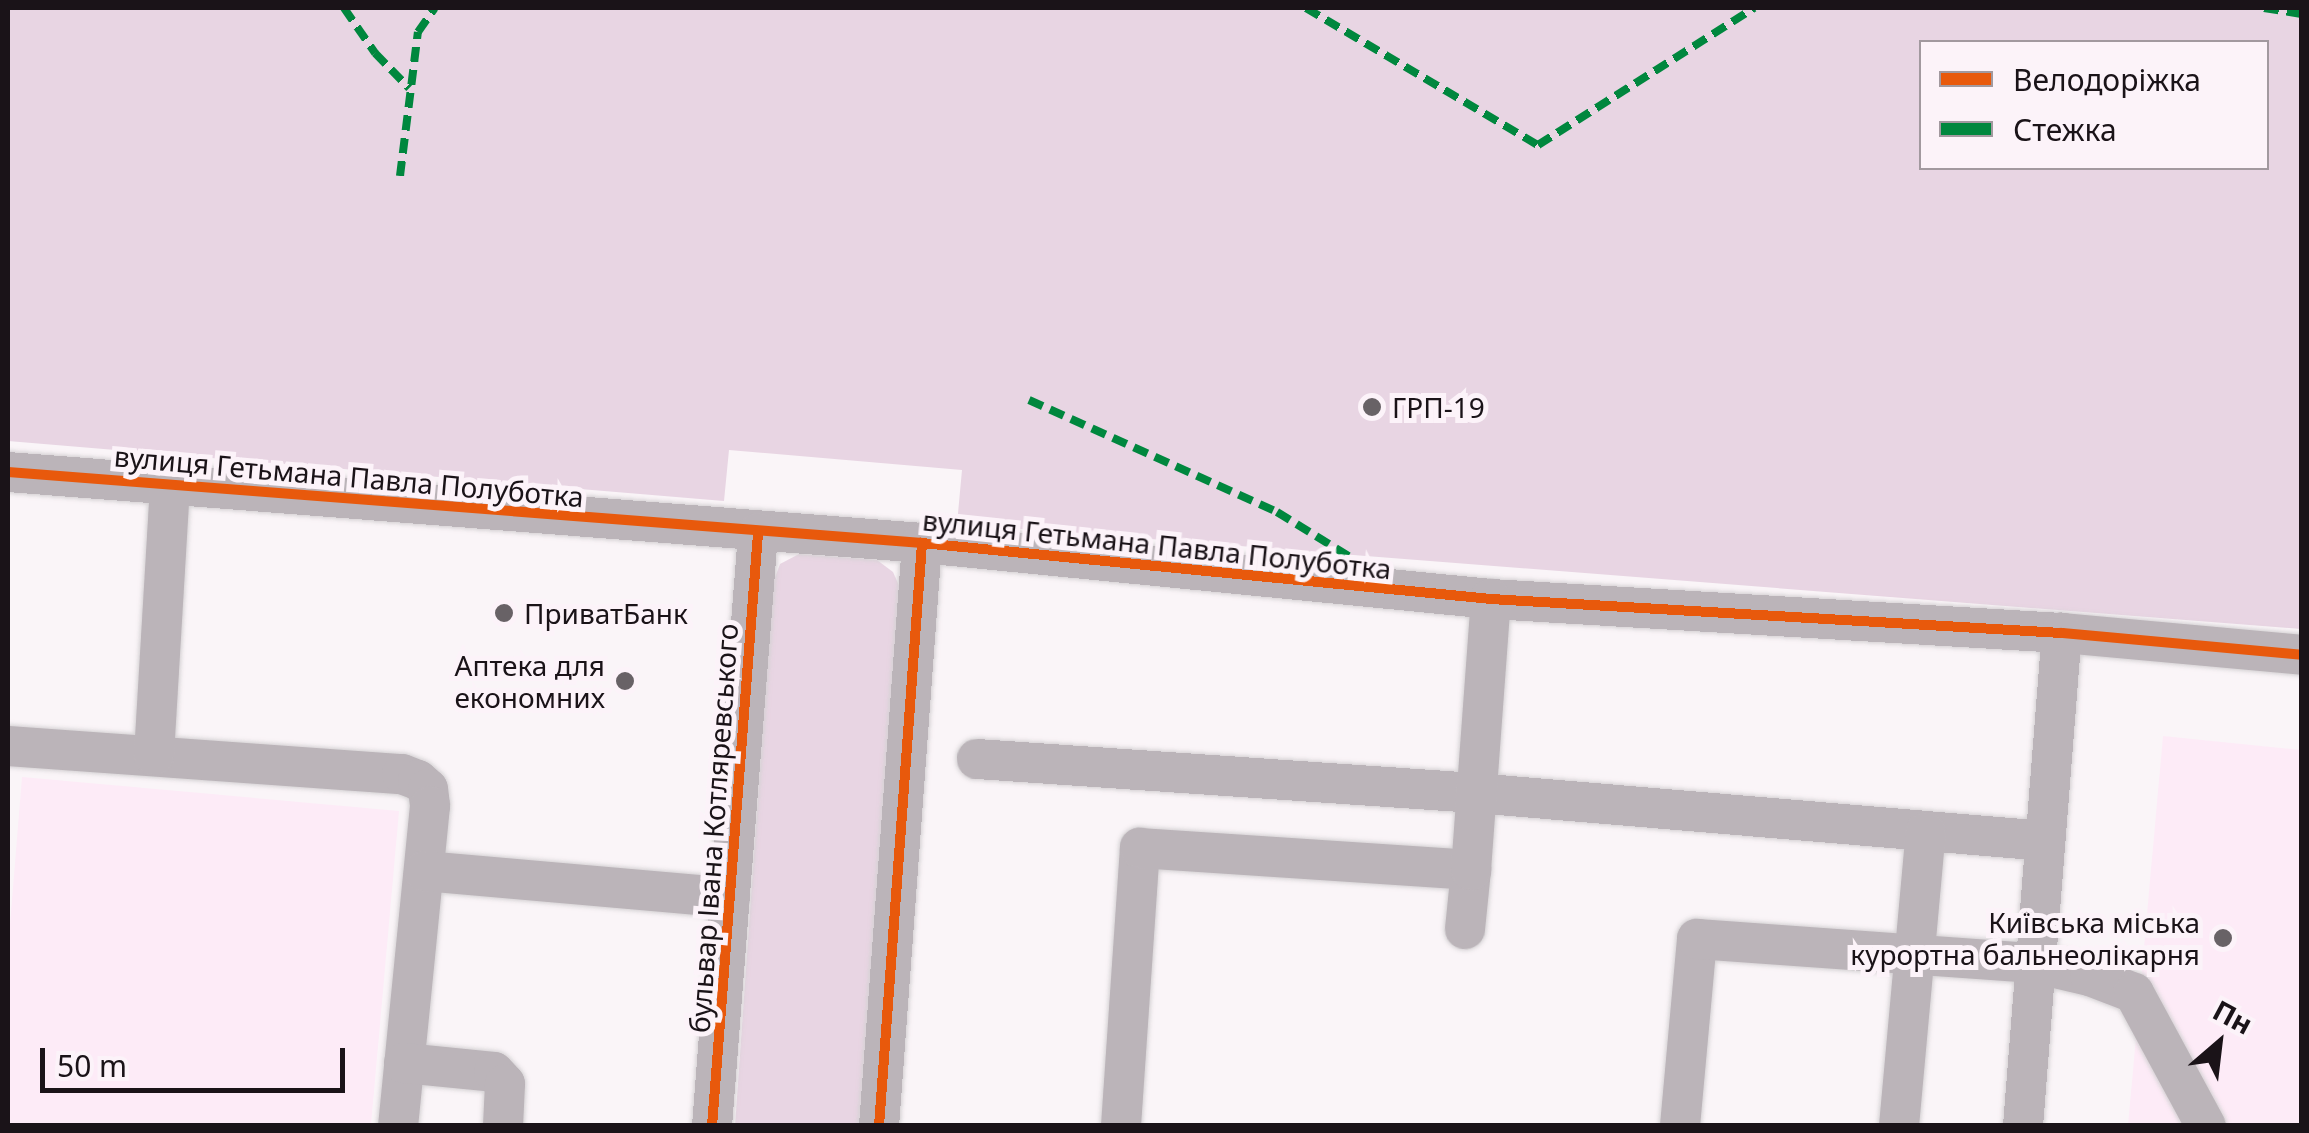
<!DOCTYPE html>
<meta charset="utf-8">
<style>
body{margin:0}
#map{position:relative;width:2309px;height:1133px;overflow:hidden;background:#faf5f8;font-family:"Noto Sans",sans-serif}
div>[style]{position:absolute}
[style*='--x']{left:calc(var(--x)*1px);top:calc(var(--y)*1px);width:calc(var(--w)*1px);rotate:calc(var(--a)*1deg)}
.built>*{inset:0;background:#fdebf7}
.green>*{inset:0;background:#e8d5e3}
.roads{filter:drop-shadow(0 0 2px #d5d2d4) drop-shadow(0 0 2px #d5d2d4)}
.minor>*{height:40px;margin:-20px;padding:0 20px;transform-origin:20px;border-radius:20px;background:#bbb4b9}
.quiet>*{height:8px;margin-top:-4px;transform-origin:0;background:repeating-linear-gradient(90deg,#00873e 0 15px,transparent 0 23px)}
.cycleway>*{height:10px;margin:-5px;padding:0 5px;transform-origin:5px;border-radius:5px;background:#e8590c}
.dots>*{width:28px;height:28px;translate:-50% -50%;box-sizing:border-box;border:5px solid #fcf3f9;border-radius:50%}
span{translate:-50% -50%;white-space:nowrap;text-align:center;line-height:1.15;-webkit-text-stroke:10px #fcf3f9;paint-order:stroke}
.poi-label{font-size:28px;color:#1a1318}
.left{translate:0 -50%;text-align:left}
.right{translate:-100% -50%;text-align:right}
.street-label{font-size:28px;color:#1a1318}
.frame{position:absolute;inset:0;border:10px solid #1a1318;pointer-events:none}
.legend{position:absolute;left:1919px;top:40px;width:350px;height:130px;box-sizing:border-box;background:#fcf3f9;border:2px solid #a2999f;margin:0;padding:12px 18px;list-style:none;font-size:30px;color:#1a1318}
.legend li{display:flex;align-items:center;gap:20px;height:50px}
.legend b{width:50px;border:2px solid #a2999f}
.north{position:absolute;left:2169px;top:993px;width:100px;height:100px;-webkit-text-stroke:8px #fcf3f9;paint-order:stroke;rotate:28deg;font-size:28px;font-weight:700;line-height:40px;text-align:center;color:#1a1318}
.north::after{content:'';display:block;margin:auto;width:35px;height:45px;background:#1a1318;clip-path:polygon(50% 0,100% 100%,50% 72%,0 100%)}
.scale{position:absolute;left:40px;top:1048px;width:305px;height:45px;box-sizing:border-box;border:5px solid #1a1318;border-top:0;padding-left:12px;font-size:30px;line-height:35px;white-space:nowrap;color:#1a1318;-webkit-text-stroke:8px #fcf3f9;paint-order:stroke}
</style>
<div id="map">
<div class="built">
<div style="clip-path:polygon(2163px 736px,2301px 750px,2301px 1125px,2128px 1126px)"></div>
<div style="clip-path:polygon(22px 777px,399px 811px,371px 1125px,8px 1125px,8px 949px)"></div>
</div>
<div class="green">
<div style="clip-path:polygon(evenodd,8px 8px,2301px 8px,2301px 629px,957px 524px,962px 470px,729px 450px,724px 501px,8px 441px,8px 8px,1922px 42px,2266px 42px,2266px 168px,1922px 168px,1922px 42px)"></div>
<div style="clip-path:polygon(799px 554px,877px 560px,893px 572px,901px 590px,859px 1125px,735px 1126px,773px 583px,780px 564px)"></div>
</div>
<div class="roads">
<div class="minor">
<div style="--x:8;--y:472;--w:917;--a:4.44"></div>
<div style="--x:922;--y:543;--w:572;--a:5.62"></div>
<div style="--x:1491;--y:599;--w:572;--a:3.41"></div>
<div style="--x:2062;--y:633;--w:241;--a:5.2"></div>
<div style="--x:8;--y:746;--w:395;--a:4.1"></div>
<div style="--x:402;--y:774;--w:17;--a:21"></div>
<div style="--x:418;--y:780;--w:13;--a:42"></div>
<div style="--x:428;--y:789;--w:17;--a:83"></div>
<div style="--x:430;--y:806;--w:322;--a:95.7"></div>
<div style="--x:154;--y:755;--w:271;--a:-86.6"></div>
<div style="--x:977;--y:759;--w:499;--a:3.9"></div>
<div style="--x:1475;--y:793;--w:572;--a:4.81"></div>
<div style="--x:424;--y:871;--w:307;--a:5"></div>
<div style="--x:1465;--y:929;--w:59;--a:-84.2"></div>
<div style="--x:404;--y:1063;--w:90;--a:5.7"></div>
<div style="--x:494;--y:1072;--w:16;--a:47"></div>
<div style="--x:505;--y:1084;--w:42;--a:92.7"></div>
<div style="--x:712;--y:1126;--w:595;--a:-85.56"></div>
<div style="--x:879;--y:1126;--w:585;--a:-85.78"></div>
<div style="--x:1121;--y:1126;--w:279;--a:-86.1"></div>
<div style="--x:1140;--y:848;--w:332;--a:3.8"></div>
<div style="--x:1471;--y:870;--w:272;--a:-85.8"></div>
<div style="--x:1680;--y:1126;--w:188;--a:-84.8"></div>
<div style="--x:1697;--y:939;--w:338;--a:4.1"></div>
<div style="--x:2034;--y:963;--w:57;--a:13.1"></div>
<div style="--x:2090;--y:976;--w:47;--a:21.1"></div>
<div style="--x:2134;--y:993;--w:151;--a:61.6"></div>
<div style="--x:1899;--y:1126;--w:295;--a:-84.8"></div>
<div style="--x:2023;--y:1126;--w:495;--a:-85.5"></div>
</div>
</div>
<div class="quiet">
<div style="--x:344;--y:8;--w:55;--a:55.4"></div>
<div style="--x:375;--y:53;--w:49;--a:45.8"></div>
<div style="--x:1306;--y:8;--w:269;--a:30.6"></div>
<div style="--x:1538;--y:145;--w:256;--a:-32.4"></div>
<div style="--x:2264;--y:8;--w:38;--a:9"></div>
<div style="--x:400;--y:176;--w:145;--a:-82.9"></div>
<div style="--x:418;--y:32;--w:29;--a:-55"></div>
<div style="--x:1029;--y:400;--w:272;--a:24.3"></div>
<div style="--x:1277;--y:512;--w:137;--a:31.6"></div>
</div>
<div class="cycleway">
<div style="--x:8;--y:472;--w:917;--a:4.44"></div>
<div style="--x:922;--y:543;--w:572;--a:5.62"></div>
<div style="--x:1491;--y:599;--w:572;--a:3.41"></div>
<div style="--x:2062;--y:633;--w:241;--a:5.2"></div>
<div style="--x:712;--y:1126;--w:595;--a:-85.56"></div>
<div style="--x:879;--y:1126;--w:585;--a:-85.78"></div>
</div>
<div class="dots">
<div style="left:1372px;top:407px;background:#686266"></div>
<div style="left:504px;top:613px;background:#686266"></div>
<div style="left:625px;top:681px;background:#686266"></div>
<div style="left:2223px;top:938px;background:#686266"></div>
</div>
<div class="poi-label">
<span class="left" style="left:1392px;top:407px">ГРП-19</span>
<span class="left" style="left:524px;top:613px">ПриватБанк</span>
<span class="right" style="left:605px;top:681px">Аптека для<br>економних</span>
<span class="right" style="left:2200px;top:938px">Київська міська<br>курортна бальнеолікарня</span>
</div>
<div class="street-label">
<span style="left:349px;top:476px;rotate:5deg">вулиця Гетьмана Павла Полуботка</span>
<span style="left:1157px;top:544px;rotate:6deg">вулиця Гетьмана Павла Полуботка</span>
<span style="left:713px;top:828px;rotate:-86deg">бульвар Івана Котляревського</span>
</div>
<div class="frame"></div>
<ul class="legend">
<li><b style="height:12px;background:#e8590c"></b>Велодоріжка</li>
<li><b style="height:12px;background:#00873e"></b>Стежка</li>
</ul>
<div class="north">Пн</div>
<div class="scale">50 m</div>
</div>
